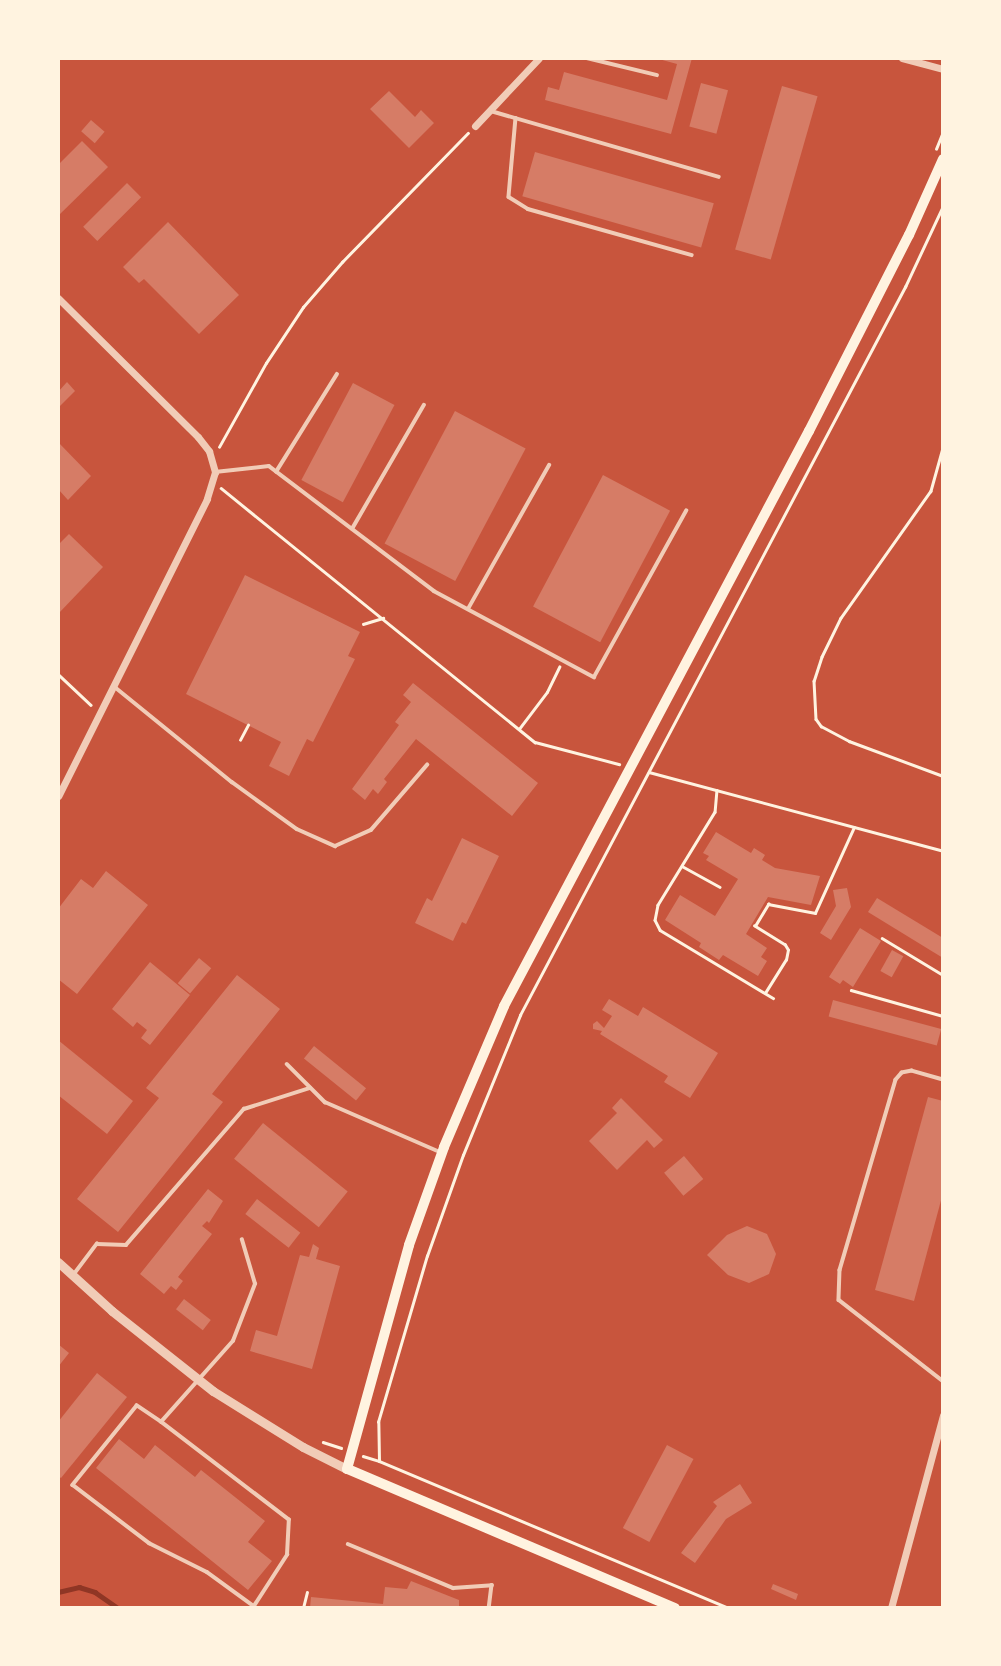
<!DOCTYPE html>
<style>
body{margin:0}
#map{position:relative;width:1001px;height:1666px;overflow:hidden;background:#c8553d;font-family:"Libre Baskerville",serif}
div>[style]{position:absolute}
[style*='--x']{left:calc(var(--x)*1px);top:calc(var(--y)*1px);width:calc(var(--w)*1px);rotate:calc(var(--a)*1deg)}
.stream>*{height:4.5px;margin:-2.25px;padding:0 2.25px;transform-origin:2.25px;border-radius:2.25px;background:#8f3625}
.building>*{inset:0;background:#d67c66;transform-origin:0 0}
.path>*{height:2.5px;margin:-1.25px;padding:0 1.25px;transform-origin:1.25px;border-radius:1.25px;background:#fff3e0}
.service>*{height:3.5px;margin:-1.75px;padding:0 1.75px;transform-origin:1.75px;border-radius:1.75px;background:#f1ccb7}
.minor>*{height:7px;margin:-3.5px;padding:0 3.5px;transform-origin:3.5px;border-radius:3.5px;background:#f1ccb7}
.tertiary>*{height:9px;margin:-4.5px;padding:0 4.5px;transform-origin:4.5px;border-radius:4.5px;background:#f1ccb7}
.secondary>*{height:10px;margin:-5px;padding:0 5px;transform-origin:5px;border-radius:5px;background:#fff3e0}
span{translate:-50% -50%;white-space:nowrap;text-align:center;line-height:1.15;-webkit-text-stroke:7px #fff3e0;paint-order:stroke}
.frame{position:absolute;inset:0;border:60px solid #fff3e0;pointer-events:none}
</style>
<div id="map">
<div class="stream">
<div style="--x:58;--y:1592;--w:22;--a:-13"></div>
<div style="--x:79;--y:1587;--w:17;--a:17"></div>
<div style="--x:95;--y:1592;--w:28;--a:35"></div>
</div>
<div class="building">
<div style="clip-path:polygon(655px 58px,692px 58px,671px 134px,545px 100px,548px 87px,559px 90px,564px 72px,667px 100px,677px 64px)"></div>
<div style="left:701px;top:83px;width:28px;height:45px;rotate:15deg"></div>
<div style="left:782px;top:86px;width:37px;height:170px;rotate:16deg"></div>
<div style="clip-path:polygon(389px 91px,415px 117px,421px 110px,434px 123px,409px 148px,370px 109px)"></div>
<div style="left:91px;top:120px;width:18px;height:15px;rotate:41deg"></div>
<div style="clip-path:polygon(82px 141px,108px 167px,58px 216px,58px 165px)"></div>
<div style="left:535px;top:152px;width:186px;height:46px;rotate:16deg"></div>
<div style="left:127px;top:183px;width:20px;height:62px;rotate:45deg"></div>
<div style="clip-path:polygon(168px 222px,239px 295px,199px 334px,144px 279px,139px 283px,123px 267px)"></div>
<div style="clip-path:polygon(67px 382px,75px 391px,58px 408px,58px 392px)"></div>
<div style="left:353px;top:383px;width:47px;height:110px;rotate:28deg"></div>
<div style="left:455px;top:411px;width:80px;height:150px;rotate:28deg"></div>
<div style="clip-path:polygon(58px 442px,91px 476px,68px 500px,58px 489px)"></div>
<div style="left:603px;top:475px;width:76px;height:149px;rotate:28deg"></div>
<div style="clip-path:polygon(69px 534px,103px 567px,58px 614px,58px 545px)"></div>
<div style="clip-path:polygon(245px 575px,360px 632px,348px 656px,355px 659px,313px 742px,307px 739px,289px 776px,269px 766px,281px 742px,186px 694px)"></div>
<div style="clip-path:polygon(413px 683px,538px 783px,512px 816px,416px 739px,384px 779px,387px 782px,378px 794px,373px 789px,365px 800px,352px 789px,399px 725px,395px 722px,411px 702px,403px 695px)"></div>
<div style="clip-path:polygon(716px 832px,751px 853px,754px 848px,765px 855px,762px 860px,775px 868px,820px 876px,811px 905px,768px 897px,746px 934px,767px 948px,761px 957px,767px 961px,758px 976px,723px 955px,719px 960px,699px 947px,701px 943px,665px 920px,680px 895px,715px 916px,738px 879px,706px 860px,709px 856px,703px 853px)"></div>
<div style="clip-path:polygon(462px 838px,499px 856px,466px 924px,462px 922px,453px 941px,415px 923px,427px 898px,432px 901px)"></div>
<div style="clip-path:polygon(106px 871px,148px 905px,77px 994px,58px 979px,58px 909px,81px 879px,93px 888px)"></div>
<div style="clip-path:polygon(847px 888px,851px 907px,831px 940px,820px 933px,836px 906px,833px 890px)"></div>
<div style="clip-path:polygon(877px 898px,943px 938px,943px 958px,868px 912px)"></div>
<div style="clip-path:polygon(860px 928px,881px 941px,853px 987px,843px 980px,840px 984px,829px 977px)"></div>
<div style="left:892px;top:950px;width:13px;height:24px;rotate:29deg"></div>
<div style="left:199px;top:958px;width:16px;height:33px;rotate:40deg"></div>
<div style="clip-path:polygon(150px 962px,190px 995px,150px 1045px,141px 1038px,147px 1030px,137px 1022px,133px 1027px,112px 1009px)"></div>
<div style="clip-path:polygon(237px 975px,280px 1009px,212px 1094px,223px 1102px,118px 1232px,77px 1199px,159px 1098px,146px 1088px)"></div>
<div style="clip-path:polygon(609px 999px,638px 1016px,643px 1007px,718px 1053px,690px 1098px,664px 1082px,668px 1076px,600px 1034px,602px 1031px,593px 1029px,593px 1024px,597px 1021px,604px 1028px,612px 1016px,602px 1010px)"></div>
<div style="left:833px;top:1000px;width:112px;height:17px;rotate:15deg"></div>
<div style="clip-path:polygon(58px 1040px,133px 1101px,107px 1134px,58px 1095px)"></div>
<div style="left:314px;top:1046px;width:67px;height:16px;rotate:39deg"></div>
<div style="clip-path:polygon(928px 1097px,943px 1101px,943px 1193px,914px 1301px,875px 1290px)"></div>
<div style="clip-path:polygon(621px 1098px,663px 1140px,654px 1148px,647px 1140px,617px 1170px,589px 1141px,617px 1113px,612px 1108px)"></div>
<div style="left:263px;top:1123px;width:109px;height:46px;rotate:39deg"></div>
<div style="left:684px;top:1156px;width:30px;height:26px;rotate:50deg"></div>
<div style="clip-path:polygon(208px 1189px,223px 1201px,209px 1223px,207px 1221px,202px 1226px,212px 1234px,178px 1277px,183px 1281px,176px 1290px,171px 1286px,164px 1294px,140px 1274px)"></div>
<div style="left:257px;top:1199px;width:55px;height:19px;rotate:38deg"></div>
<div style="clip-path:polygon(747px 1226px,767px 1234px,776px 1254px,769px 1274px,749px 1283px,728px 1275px,707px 1255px,727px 1235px)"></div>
<div style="clip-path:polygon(313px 1244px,319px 1248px,316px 1259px,340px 1266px,312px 1369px,250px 1351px,256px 1330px,277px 1336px,300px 1255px,309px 1257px)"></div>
<div style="left:184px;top:1299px;width:34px;height:13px;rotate:38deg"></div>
<div style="clip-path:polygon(58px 1344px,69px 1353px,58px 1367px)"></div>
<div style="clip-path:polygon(97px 1373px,127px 1397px,61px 1478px,58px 1476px,58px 1422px)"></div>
<div style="clip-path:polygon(119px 1439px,144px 1459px,155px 1445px,195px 1477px,201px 1470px,265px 1521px,248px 1542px,272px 1561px,248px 1590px,96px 1468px)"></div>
<div style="left:667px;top:1445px;width:30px;height:94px;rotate:28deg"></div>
<div style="clip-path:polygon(740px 1484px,752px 1503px,726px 1519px,695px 1563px,681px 1553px,717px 1506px,713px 1502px)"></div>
<div style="clip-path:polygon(411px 1581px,459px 1600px,459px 1608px,310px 1608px,311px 1597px,383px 1604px,385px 1587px,407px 1589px)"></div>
<div style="clip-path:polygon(773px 1584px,798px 1594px,796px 1600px,771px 1589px)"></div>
</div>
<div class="path">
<div style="--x:936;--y:149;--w:18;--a:-68"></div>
<div style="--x:219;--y:447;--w:96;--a:-60.8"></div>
<div style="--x:266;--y:363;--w:67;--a:-56.5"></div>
<div style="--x:303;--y:307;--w:60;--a:-49.1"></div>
<div style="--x:342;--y:262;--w:180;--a:-45.7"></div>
<div style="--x:943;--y:448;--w:45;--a:105.6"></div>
<div style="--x:931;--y:491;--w:156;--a:125.3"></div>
<div style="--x:841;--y:618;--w:43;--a:116"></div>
<div style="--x:822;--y:657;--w:25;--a:108"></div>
<div style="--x:814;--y:681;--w:38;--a:87"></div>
<div style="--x:816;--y:719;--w:9;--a:54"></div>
<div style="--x:821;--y:726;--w:32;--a:28"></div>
<div style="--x:849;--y:741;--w:100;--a:20.4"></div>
<div style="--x:221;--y:488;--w:404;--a:39"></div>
<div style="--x:535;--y:742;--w:87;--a:14.7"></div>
<div style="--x:363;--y:624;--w:21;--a:-17"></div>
<div style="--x:58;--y:674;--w:45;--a:43.2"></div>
<div style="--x:519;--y:729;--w:46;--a:-52.9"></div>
<div style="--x:547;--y:692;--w:28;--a:-64"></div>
<div style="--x:240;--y:740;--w:17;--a:-62"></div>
<div style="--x:649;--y:772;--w:304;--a:15"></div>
<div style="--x:717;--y:790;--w:22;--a:95"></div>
<div style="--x:715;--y:812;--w:109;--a:121.5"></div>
<div style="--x:658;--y:905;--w:15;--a:101"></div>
<div style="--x:655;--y:920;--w:11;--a:63"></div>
<div style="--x:660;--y:930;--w:132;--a:31"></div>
<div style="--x:682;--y:866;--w:43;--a:28.9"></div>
<div style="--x:882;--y:938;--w:71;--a:31.2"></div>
<div style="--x:851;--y:990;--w:96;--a:15.8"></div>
<div style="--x:765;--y:993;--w:39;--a:-58"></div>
<div style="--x:786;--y:960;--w:10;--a:-79"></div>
<div style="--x:788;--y:950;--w:6;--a:-121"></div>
<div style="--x:785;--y:945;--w:36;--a:-148"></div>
<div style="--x:755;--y:926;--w:26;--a:-59"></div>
<div style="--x:768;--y:904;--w:48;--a:10.8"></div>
<div style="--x:815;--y:913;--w:94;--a:-65.6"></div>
<div style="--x:323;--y:1442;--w:19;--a:18"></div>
<div style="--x:363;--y:1456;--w:17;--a:17"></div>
<div style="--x:379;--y:1461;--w:39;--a:-91"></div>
<div style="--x:378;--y:1422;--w:173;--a:-73.6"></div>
<div style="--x:427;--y:1256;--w:107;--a:-70.4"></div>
<div style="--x:463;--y:1155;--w:151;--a:-67.8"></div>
<div style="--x:520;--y:1015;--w:824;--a:-62.13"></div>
<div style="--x:905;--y:287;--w:89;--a:-64.9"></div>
<div style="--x:379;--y:1461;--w:380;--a:22.8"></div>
<div style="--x:303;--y:1608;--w:16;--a:-76"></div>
</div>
<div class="service">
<div style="--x:587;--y:58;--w:72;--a:13.7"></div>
<div style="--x:491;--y:111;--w:237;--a:16.1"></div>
<div style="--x:516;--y:118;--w:79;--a:95.1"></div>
<div style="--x:509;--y:197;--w:22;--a:32"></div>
<div style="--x:528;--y:209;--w:170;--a:15.7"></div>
<div style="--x:215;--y:472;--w:54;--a:-6.3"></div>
<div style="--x:269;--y:466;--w:207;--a:37.1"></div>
<div style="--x:434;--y:591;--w:182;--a:28.3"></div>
<div style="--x:594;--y:677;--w:190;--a:-61"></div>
<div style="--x:276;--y:472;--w:115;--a:-58.1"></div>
<div style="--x:352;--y:529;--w:143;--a:-59.9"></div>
<div style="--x:468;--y:609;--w:165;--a:-60.6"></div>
<div style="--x:115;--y:687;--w:151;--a:39.1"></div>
<div style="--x:232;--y:782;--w:80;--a:35.9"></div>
<div style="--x:297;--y:829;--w:42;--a:24.1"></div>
<div style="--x:335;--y:846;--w:39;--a:-24"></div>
<div style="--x:371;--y:830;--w:86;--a:-49.3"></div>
<div style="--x:287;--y:1064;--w:54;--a:45"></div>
<div style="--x:325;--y:1102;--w:125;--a:23.5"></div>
<div style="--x:943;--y:1080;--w:32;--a:-164"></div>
<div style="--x:912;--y:1071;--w:10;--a:169"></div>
<div style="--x:902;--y:1073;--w:9;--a:131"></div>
<div style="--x:896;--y:1080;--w:198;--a:106.4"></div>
<div style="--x:840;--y:1270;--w:30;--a:92"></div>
<div style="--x:839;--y:1300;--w:132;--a:37.9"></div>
<div style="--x:58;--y:1110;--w:5;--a:90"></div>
<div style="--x:74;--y:1274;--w:38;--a:-53"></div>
<div style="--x:97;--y:1244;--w:29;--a:2"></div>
<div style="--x:126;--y:1245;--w:180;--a:-49.1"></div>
<div style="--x:244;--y:1109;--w:69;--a:-17.7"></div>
<div style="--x:161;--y:1422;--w:29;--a:-146"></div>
<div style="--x:137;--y:1406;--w:102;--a:129"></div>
<div style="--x:73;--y:1485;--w:96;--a:37.3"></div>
<div style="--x:149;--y:1543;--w:65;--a:26.6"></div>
<div style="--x:207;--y:1572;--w:58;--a:35.9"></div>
<div style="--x:254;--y:1606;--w:61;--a:-57.1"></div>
<div style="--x:287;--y:1555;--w:35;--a:-87"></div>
<div style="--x:289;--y:1520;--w:161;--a:-142.6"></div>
<div style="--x:161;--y:1422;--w:108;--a:-48.4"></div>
<div style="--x:233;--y:1341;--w:61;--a:-68.9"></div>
<div style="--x:255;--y:1284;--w:46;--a:-106.5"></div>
<div style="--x:348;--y:1544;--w:114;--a:22.7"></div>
<div style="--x:453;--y:1588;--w:39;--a:-4"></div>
<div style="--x:492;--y:1585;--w:23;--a:97"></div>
</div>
<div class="minor">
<div style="--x:902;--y:58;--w:42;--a:15"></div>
<div style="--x:475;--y:126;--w:93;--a:-46.7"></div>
<div style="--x:58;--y:298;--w:197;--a:44.8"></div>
<div style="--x:198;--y:437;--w:18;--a:52"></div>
<div style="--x:209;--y:451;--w:22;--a:74"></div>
<div style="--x:215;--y:472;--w:28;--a:107"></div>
<div style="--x:207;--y:499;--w:332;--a:116.6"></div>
<div style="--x:891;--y:1608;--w:200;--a:-74.9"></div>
</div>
<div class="tertiary">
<div style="--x:58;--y:1262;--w:73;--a:42.2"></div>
<div style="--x:112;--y:1311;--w:129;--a:38.4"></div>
<div style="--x:213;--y:1391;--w:106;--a:31.9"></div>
<div style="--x:303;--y:1447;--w:49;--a:26.6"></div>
</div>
<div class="secondary">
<div style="--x:675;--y:1608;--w:356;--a:-157"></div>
<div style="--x:347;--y:1469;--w:232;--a:-74.5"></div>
<div style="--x:409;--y:1245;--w:104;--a:-70.3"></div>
<div style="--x:444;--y:1147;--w:153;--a:-66.9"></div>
<div style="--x:504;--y:1006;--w:651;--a:-62.06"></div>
<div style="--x:809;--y:431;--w:220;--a:-63"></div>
<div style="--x:909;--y:235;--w:83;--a:-65.9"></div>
</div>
<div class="frame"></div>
</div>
